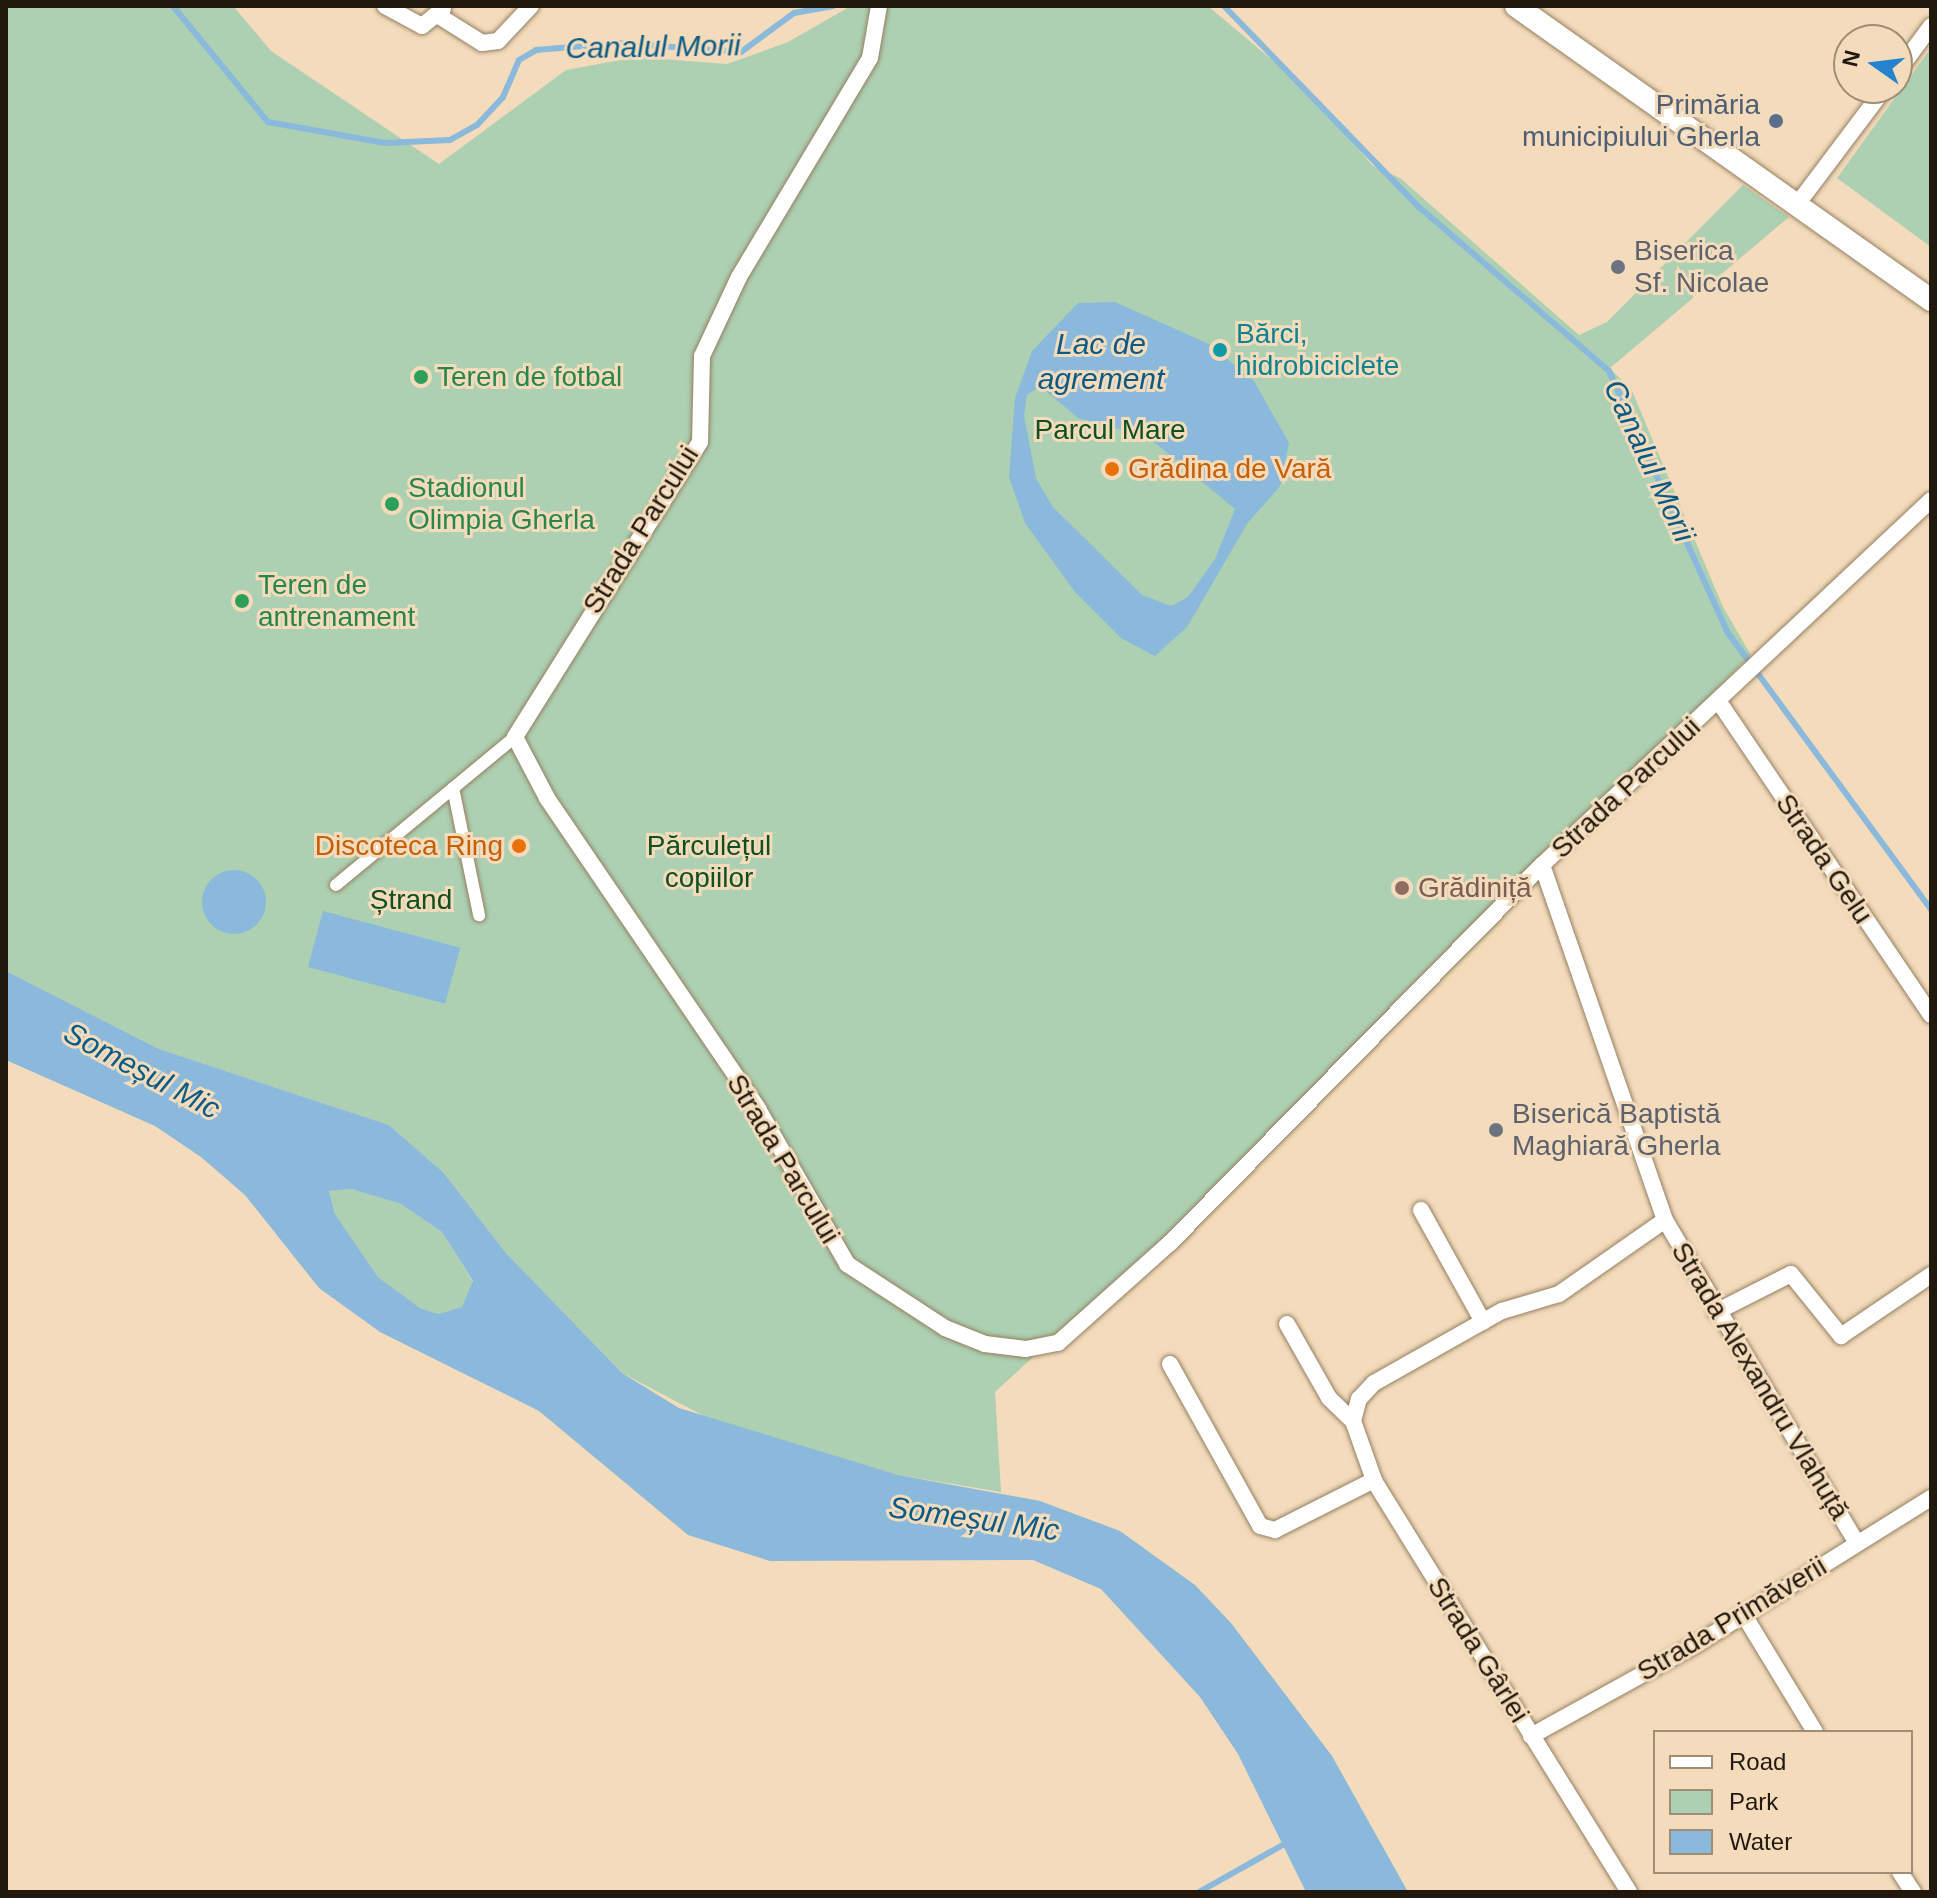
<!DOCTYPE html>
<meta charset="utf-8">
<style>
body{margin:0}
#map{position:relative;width:1937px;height:1898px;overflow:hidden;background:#f3dbbb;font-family:Helvetica,sans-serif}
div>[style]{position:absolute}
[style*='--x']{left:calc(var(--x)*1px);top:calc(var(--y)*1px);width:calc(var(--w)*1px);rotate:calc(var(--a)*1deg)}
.green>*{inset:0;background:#acd0b1}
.water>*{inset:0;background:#8ab9db;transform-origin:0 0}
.round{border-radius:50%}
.stream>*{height:6px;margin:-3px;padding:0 3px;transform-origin:3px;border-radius:3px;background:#8ab9db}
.roads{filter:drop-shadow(0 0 2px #958062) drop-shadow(0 0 2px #958062)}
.pedestrian>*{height:12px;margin:-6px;padding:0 6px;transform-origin:6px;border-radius:6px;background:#fff}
.minor>*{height:16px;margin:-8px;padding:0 8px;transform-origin:8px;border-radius:8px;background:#fff}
.secondary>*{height:22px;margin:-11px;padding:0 11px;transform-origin:11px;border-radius:11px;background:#fff}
.dots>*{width:22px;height:22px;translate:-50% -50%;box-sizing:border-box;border:4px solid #f3dbbb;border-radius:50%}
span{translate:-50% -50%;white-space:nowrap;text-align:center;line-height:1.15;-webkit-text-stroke:6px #f3dbbb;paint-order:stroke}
.service-label{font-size:28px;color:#4e5e75}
.right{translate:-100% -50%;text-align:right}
.worship-label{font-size:28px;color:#5b616d}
.left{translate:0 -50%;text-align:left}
.culture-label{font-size:28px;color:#0d838f}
.leisure-label{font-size:28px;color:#27864d}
.park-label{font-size:28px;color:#0f5022}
.food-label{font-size:28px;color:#c56008}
.street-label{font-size:28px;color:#22190e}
.education-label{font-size:28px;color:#785e54}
.water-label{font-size:30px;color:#095a85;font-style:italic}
.frame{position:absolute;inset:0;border:8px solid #22190e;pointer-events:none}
.legend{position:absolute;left:1653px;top:1730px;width:260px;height:144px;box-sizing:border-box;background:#f3dbbb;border:2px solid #9f8d76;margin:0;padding:10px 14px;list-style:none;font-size:24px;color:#22190e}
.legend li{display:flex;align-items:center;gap:16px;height:40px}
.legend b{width:40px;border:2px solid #9f8d76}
.north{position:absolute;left:1833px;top:24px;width:80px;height:80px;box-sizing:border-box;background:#f3dbbb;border:2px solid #9f8d76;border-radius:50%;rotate:284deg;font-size:22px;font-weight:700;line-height:32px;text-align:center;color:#22190e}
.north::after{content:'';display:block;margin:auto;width:28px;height:36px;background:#2582cf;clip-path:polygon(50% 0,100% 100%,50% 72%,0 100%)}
</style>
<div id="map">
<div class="green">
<div style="clip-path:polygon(6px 6px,233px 6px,271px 51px,439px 164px,566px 70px,637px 57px,727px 64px,788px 42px,851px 6px,1208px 6px,1303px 86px,1373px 166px,1400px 178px,1579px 335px,1607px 322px,1743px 185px,1789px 217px,1610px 368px,1632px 391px,1723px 607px,1751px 655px,1185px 1218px,995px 1392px,1001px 1492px,898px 1475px,725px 1427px,622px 1373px,506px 1253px,443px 1172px,389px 1125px,159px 1049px,6px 971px)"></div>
<div style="clip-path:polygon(1931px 48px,1931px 247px,1837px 178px)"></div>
<div style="clip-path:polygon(351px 1189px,401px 1204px,442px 1232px,473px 1282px,463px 1307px,438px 1314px,420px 1308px,378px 1277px,335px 1214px,329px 1191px)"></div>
</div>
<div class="water">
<div style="clip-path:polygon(evenodd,1115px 302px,1209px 344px,1254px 381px,1289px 443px,1280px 486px,1247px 524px,1187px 627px,1155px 656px,1121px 638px,1075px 592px,1025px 523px,1009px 477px,1015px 398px,1032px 351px,1078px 303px,1115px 302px,1040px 386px,1078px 418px,1148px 437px,1235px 509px,1215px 559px,1188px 597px,1171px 606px,1142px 595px,1052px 506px,1036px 478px,1024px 416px,1027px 395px,1040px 386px)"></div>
<div class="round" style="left:202px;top:870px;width:64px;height:64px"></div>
<div style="left:323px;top:911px;width:142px;height:58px;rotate:15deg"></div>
<div style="clip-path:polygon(evenodd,6px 971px,159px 1049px,389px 1125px,443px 1172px,506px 1253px,622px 1373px,679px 1408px,898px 1475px,1040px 1501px,1120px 1531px,1195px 1585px,1231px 1623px,1332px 1756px,1408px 1892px,1306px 1892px,1238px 1754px,1200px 1697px,1101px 1589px,1033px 1560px,770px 1561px,688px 1535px,539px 1411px,380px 1332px,319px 1288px,245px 1195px,201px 1157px,155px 1126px,6px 1060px,6px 971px,351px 1189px,401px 1204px,442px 1232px,473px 1281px,462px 1307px,438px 1314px,420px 1308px,378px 1277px,335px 1214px,329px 1191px,351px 1189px)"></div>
</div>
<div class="stream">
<div style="--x:173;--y:6;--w:150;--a:50.7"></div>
<div style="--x:268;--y:122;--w:119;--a:10.2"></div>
<div style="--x:385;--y:143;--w:65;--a:-2.6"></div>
<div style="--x:450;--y:140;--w:31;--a:-29"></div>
<div style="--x:477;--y:125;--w:38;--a:-47"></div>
<div style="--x:503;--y:97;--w:40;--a:-66.6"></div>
<div style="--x:519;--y:60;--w:20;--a:-30"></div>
<div style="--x:536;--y:50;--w:83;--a:-4.8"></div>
<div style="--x:619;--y:43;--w:122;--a:4.2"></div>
<div style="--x:741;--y:52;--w:66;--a:-36.3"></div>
<div style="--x:794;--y:13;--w:40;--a:-10"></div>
<div style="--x:1224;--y:6;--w:280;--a:45.9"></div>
<div style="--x:1419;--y:207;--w:251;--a:40.8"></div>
<div style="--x:1609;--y:371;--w:288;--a:65.6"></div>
<div style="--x:1728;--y:633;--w:343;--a:53.7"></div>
<div style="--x:1199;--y:1892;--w:104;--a:-29.3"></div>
</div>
<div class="roads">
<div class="pedestrian">
<div style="--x:453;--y:788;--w:130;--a:78.4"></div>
<div style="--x:336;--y:885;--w:232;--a:-39.6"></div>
</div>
<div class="minor">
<div style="--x:385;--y:6;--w:42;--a:28.4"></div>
<div style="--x:422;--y:26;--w:27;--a:-39"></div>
<div style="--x:879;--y:6;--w:53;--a:99.8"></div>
<div style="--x:870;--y:58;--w:255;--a:120.9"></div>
<div style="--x:739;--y:277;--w:87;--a:115.1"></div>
<div style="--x:702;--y:356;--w:86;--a:91.3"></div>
<div style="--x:700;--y:442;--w:348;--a:122.1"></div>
<div style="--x:515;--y:737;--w:69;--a:62.3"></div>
<div style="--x:547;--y:798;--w:376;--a:55.8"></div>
<div style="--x:758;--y:1109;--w:179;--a:60.1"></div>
<div style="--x:847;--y:1264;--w:117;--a:33.1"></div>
<div style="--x:945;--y:1328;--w:43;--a:21.8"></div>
<div style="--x:985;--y:1344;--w:41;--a:7"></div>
<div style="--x:1026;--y:1349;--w:33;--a:-11"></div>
<div style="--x:1058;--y:1343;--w:150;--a:-41.8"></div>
<div style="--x:1170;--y:1243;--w:530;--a:-45.46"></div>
<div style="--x:1542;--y:865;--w:533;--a:-43.18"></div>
<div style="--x:439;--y:16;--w:51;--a:32.1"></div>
<div style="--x:482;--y:43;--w:16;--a:-7"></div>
<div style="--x:498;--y:41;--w:48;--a:-46.7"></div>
<div style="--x:1897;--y:72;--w:57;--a:-53.5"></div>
<div style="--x:1799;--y:202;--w:143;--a:-53"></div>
<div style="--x:1719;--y:702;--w:378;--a:55.9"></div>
<div style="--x:1542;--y:865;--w:376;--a:70.9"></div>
<div style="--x:1665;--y:1220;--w:374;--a:59.3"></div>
<div style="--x:1421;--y:1210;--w:128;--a:61"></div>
<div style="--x:1716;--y:1312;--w:84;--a:-26.9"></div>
<div style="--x:1791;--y:1274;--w:80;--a:51.1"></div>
<div style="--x:1841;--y:1336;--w:109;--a:-34.1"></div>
<div style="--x:1287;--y:1324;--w:85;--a:60.4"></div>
<div style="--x:1329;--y:1398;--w:33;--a:44"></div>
<div style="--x:1170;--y:1364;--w:185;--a:60.9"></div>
<div style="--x:1260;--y:1526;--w:16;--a:15"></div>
<div style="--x:1275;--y:1530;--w:111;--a:-26.8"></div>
<div style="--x:1744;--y:1615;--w:137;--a:58.7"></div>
<div style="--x:1531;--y:1736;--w:190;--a:-29"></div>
<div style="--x:1697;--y:1644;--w:276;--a:-32"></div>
<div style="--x:1900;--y:1872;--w:24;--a:57"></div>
<div style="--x:1629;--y:1892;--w:485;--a:-121.8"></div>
<div style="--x:1374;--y:1480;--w:63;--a:-109.6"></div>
<div style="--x:1353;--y:1421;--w:23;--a:-75"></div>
<div style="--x:1359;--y:1399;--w:22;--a:-47"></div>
<div style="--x:1374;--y:1383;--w:147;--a:-29.4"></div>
<div style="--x:1502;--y:1311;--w:59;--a:-16.6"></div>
<div style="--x:1559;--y:1294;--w:129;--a:-34.9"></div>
</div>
<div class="secondary">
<div style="--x:1516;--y:6;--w:509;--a:35.32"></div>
</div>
</div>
<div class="dots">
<div style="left:1776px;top:121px;background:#5c6f8a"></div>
<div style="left:1618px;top:267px;background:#6b7280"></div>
<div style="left:1220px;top:350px;background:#0f9aa8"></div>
<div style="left:421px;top:377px;background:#2e9e5b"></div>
<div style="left:1112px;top:469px;background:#e8710a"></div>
<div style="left:392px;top:504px;background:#2e9e5b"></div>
<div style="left:242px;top:601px;background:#2e9e5b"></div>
<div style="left:519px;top:846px;background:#e8710a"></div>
<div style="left:1402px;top:888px;background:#8d6e63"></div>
<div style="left:1496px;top:1130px;background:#6b7280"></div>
</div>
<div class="service-label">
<span class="right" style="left:1760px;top:121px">Primăria<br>municipiului Gherla</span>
</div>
<div class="worship-label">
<span class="left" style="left:1634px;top:267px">Biserica<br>Sf. Nicolae</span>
<span class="left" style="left:1512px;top:1130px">Biserică Baptistă<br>Maghiară Gherla</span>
</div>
<div class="culture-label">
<span class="left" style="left:1236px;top:350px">Bărci,<br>hidrobiciclete</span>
</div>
<div class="leisure-label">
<span class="left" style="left:437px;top:377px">Teren de fotbal</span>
<span class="left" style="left:408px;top:504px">Stadionul<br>Olimpia Gherla</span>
<span class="left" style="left:258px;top:601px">Teren de<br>antrenament</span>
</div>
<div class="park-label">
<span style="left:1110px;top:430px">Parcul Mare</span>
<span style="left:709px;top:862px">Părculețul<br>copiilor</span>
<span style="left:411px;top:900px">Ștrand</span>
</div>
<div class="food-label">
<span class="left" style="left:1128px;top:469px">Grădina de Vară</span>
<span class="right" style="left:503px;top:846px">Discoteca Ring</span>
</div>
<div class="street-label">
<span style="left:641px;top:530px;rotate:-58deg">Strada Parcului</span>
<span style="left:1626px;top:788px;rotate:-43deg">Strada Parcului</span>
<span style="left:1824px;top:859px;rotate:56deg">Strada Gelu</span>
<span style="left:783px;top:1159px;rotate:59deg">Strada Parcului</span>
<span style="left:1760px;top:1381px;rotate:59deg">Strada Alexandru Vlahuță</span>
<span style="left:1732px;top:1619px;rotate:-31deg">Strada Primăverii</span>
<span style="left:1478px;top:1650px;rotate:58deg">Strada Gârlei</span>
</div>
<div class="education-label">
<span class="left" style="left:1418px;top:888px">Grădiniță</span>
</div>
<div class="water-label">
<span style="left:653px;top:47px;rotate:-1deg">Canalul Morii</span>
<span style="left:1101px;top:361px">Lac de<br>agrement</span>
<span style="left:1649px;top:461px;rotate:65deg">Canalul Morii</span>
<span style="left:142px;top:1071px;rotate:28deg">Someșul Mic</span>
<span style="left:974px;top:1519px;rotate:8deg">Someșul Mic</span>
</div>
<div class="frame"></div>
<ul class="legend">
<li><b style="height:10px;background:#fff"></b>Road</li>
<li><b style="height:22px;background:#acd0b1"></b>Park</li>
<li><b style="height:22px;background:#8ab9db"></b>Water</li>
</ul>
<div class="north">N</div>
</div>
